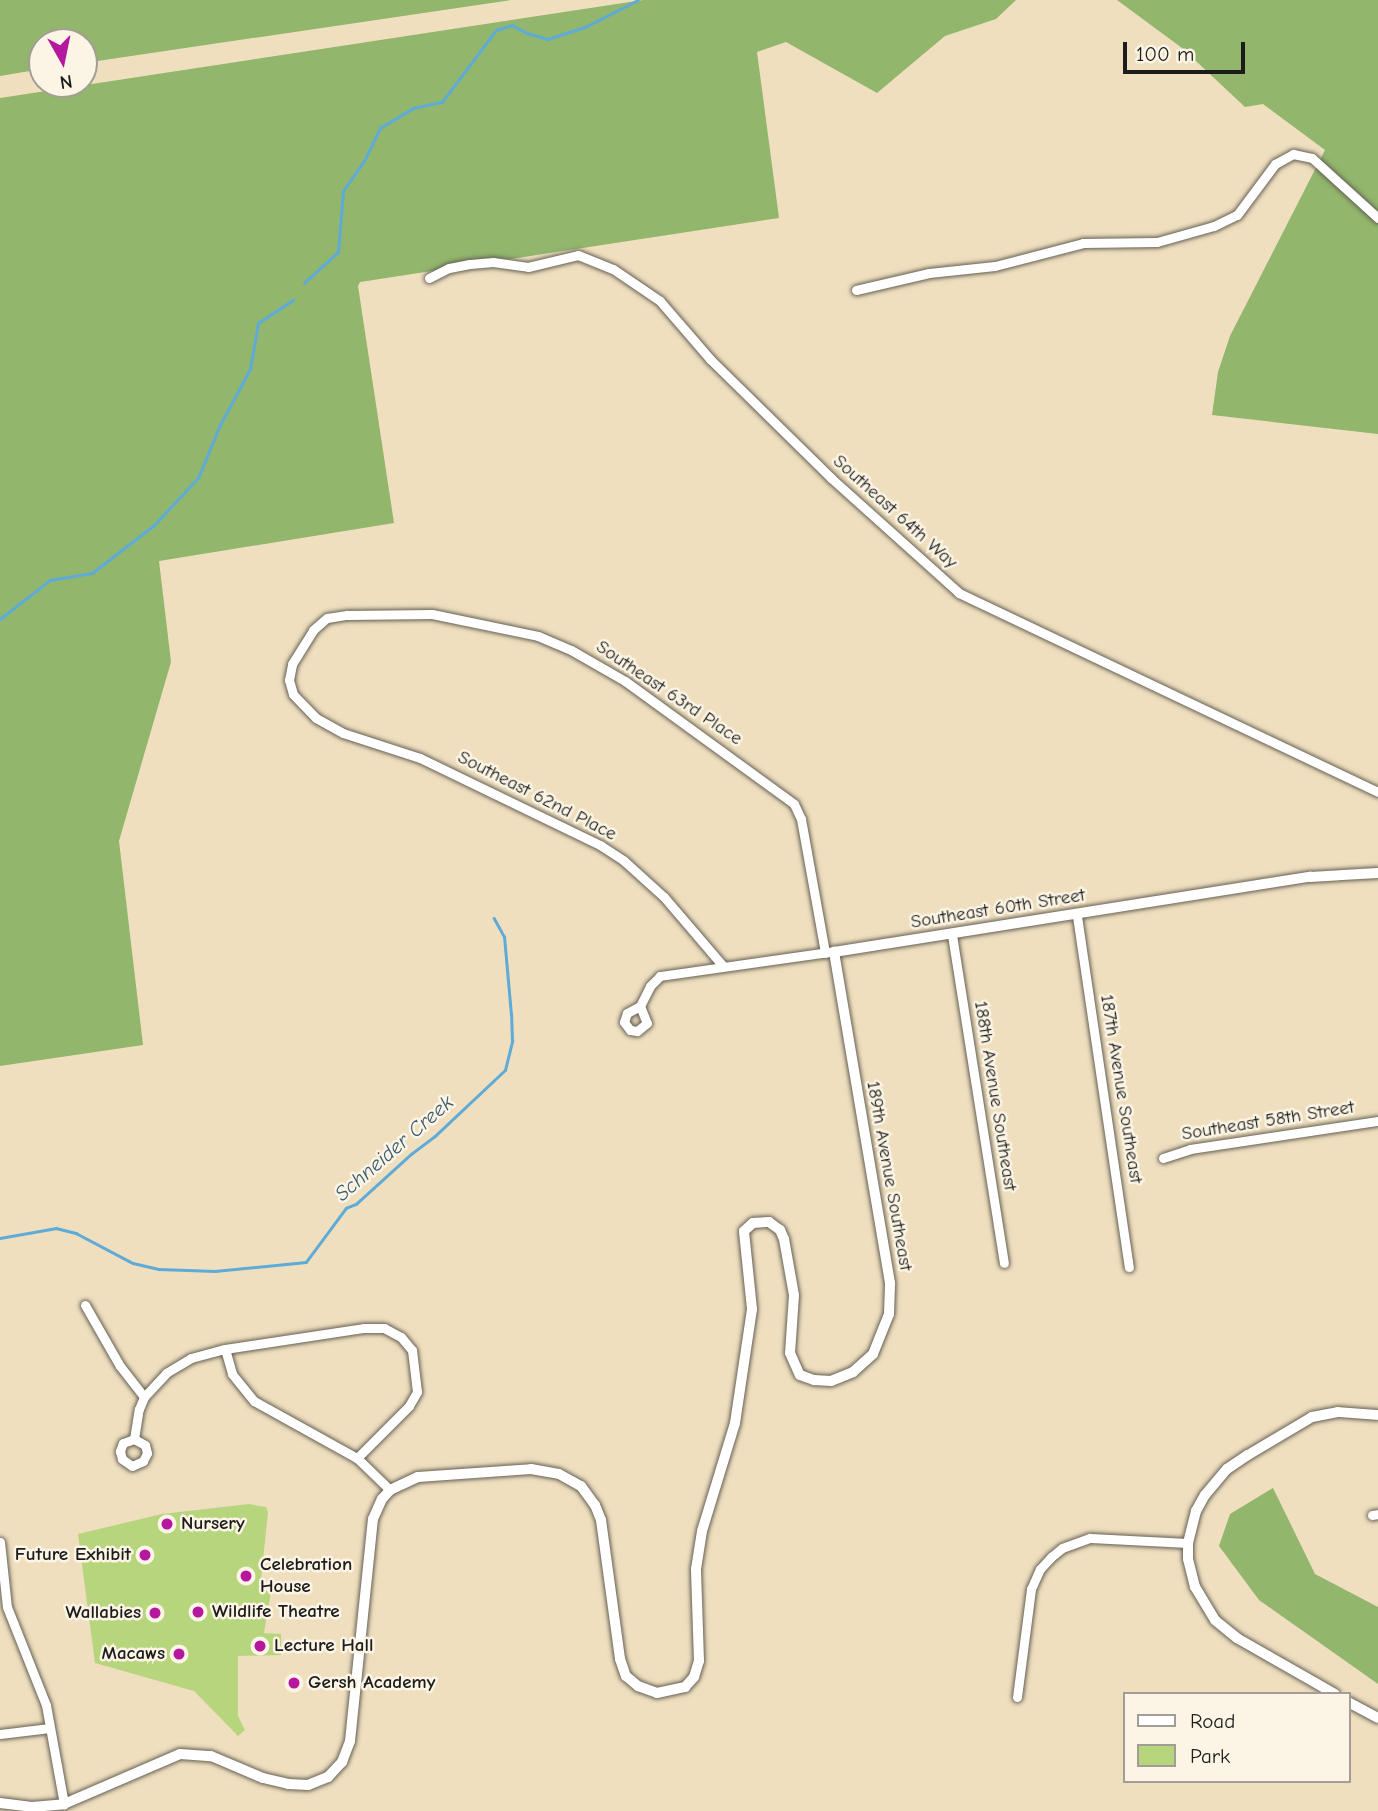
<!DOCTYPE html>
<style>
body{margin:0}
#map{position:relative;width:1378px;height:1811px;overflow:hidden;background:#efdfbf;font-family:"Comic Neue",sans-serif}
div>[style]{position:absolute}
[style*='--x']{left:calc(var(--x)*1px);top:calc(var(--y)*1px);width:calc(var(--w)*1px);rotate:calc(var(--a)*1deg)}
.green>*{inset:0;background:#b7d57c}
.forest>*{inset:0;background:#91b66c}
.stream>*{height:2.5px;margin:-1.25px;padding:0 1.25px;transform-origin:1.25px;border-radius:1.25px;background:#5fabd8}
.roads{filter:drop-shadow(0 0 2px #666055) drop-shadow(0 0 2px #666055)}
.minor>*{height:9px;margin:-4.5px;padding:0 4.5px;transform-origin:4.5px;border-radius:4.5px;background:#fff}
.tertiary>*{height:10px;margin:-5px;padding:0 5px;transform-origin:5px;border-radius:5px;background:#fff}
.dots>*{width:19px;height:19px;translate:-50% -50%;box-sizing:border-box;border:4px solid #fcf5e5;border-radius:50%}
span{translate:-50% -50%;white-space:nowrap;text-align:center;line-height:1.15;-webkit-text-stroke:5px #fcf5e5;paint-order:stroke}
.street-label{font-size:19px;color:#1c1c1c}
.poi-label{font-size:19px;color:#1c1c1c;font-weight:700}
.left{translate:0 -50%;text-align:left}
.right{translate:-100% -50%;text-align:right}
.water-label{font-size:21px;color:#3a5c71;font-style:italic}
.legend{position:absolute;left:1123px;top:1692px;width:228px;height:91px;box-sizing:border-box;background:#fcf5e5;border:2px solid #a29e95;margin:0;padding:9px 12px;list-style:none;font-size:21px;color:#1c1c1c}
.legend li{display:flex;align-items:center;gap:14px;height:35px}
.legend b{width:35px;border:2px solid #a29e95}
.north{position:absolute;left:28px;top:28px;width:70px;height:70px;box-sizing:border-box;background:#fcf5e5;border:2px solid #a29e95;border-radius:50%;rotate:171deg;font-size:19px;font-weight:700;line-height:28px;text-align:center;color:#1c1c1c}
.north::after{content:'';display:block;margin:auto;width:24px;height:32px;background:#b5179e;clip-path:polygon(50% 0,100% 100%,50% 72%,0 100%)}
.scale{position:absolute;left:1123px;top:42px;width:122px;height:32px;box-sizing:border-box;border:4px solid #1c1c1c;border-top:0;padding-left:9px;font-size:21px;line-height:24px;white-space:nowrap;color:#1c1c1c;-webkit-text-stroke:5px #fcf5e5;paint-order:stroke}
</style>
<div id="map">
<div class="green">
<div style="clip-path:polygon(249px 1504px,266px 1507px,268px 1512px,260px 1590px,271px 1592px,264px 1633px,281px 1634px,281px 1655px,238px 1656px,238px 1716px,245px 1730px,238px 1736px,194px 1691px,95px 1663px,78px 1534px,162px 1514px)"></div>
</div>
<div class="forest">
<div style="clip-path:polygon(0 0,511px 0,84px 63px,84px 42px,42px 42px,42px 69px,0 76px)"></div>
<div style="clip-path:polygon(643px 0,1016px 0,996px 19px,945px 36px,877px 93px,786px 42px,757px 52px,779px 218px,360px 282px,358px 286px,394px 523px,159px 561px,171px 662px,119px 841px,143px 1045px,0 1066px,0 98px)"></div>
<div style="clip-path:polygon(1117px 0,1378px 0,1378px 434px,1212px 415px,1218px 372px,1230px 336px,1325px 150px,1263px 104px,1245px 107px,1182px 48px)"></div>
<div style="clip-path:polygon(1273px 1488px,1315px 1574px,1378px 1607px,1378px 1684px,1259px 1600px,1219px 1546px,1230px 1514px)"></div>
</div>
<div class="stream">
<div style="--x:304;--y:283;--w:46;--a:-42.4"></div>
<div style="--x:338;--y:252;--w:61;--a:-85.3"></div>
<div style="--x:343;--y:191;--w:37;--a:-55"></div>
<div style="--x:364;--y:161;--w:37;--a:-64"></div>
<div style="--x:380;--y:128;--w:39;--a:-31"></div>
<div style="--x:413;--y:108;--w:30;--a:-12"></div>
<div style="--x:442;--y:102;--w:90;--a:-53.1"></div>
<div style="--x:496;--y:30;--w:17;--a:-17"></div>
<div style="--x:512;--y:25;--w:17;--a:28"></div>
<div style="--x:527;--y:33;--w:22;--a:16"></div>
<div style="--x:548;--y:39;--w:39;--a:-18"></div>
<div style="--x:585;--y:27;--w:59;--a:-27"></div>
<div style="--x:0;--y:619;--w:63;--a:-38"></div>
<div style="--x:50;--y:580;--w:43;--a:-9.5"></div>
<div style="--x:92;--y:573;--w:78;--a:-37.7"></div>
<div style="--x:154;--y:525;--w:64;--a:-46.9"></div>
<div style="--x:198;--y:478;--w:57;--a:-67.5"></div>
<div style="--x:220;--y:425;--w:64;--a:-61.8"></div>
<div style="--x:250;--y:369;--w:47;--a:-80.1"></div>
<div style="--x:258;--y:323;--w:42;--a:-33.3"></div>
<div style="--x:0;--y:1238;--w:57;--a:-10.1"></div>
<div style="--x:56;--y:1228;--w:21;--a:14"></div>
<div style="--x:76;--y:1233;--w:64;--a:27.8"></div>
<div style="--x:133;--y:1263;--w:27;--a:13"></div>
<div style="--x:159;--y:1269;--w:56;--a:2"></div>
<div style="--x:215;--y:1271;--w:91;--a:-5.6"></div>
<div style="--x:306;--y:1262;--w:67;--a:-53.5"></div>
<div style="--x:346;--y:1208;--w:11;--a:-22"></div>
<div style="--x:356;--y:1204;--w:74;--a:-42.3"></div>
<div style="--x:411;--y:1154;--w:30;--a:-37"></div>
<div style="--x:435;--y:1136;--w:96;--a:-43.3"></div>
<div style="--x:505;--y:1070;--w:30;--a:-76"></div>
<div style="--x:512;--y:1041;--w:26;--a:-92"></div>
<div style="--x:511;--y:1015;--w:78;--a:-95.1"></div>
<div style="--x:504;--y:937;--w:21;--a:-119"></div>
</div>
<div class="roads">
<div class="minor">
<div style="--x:429;--y:278;--w:22;--a:-27"></div>
<div style="--x:449;--y:268;--w:21;--a:-11"></div>
<div style="--x:470;--y:264;--w:23;--a:-5"></div>
<div style="--x:493;--y:262;--w:35;--a:8"></div>
<div style="--x:528;--y:267;--w:51;--a:-13.5"></div>
<div style="--x:578;--y:255;--w:38;--a:22"></div>
<div style="--x:613;--y:269;--w:57;--a:34.2"></div>
<div style="--x:660;--y:301;--w:77;--a:49.2"></div>
<div style="--x:710;--y:359;--w:170;--a:44.5"></div>
<div style="--x:831;--y:478;--w:172;--a:41.9"></div>
<div style="--x:959;--y:593;--w:464;--a:25.4"></div>
<div style="--x:856;--y:290;--w:75;--a:-13.1"></div>
<div style="--x:929;--y:273;--w:66;--a:-6.1"></div>
<div style="--x:995;--y:266;--w:91;--a:-14.6"></div>
<div style="--x:1083;--y:243;--w:74;--a:-0.8"></div>
<div style="--x:1157;--y:242;--w:59;--a:-15.7"></div>
<div style="--x:1214;--y:226;--w:25;--a:-26"></div>
<div style="--x:1237;--y:215;--w:64;--a:-53.3"></div>
<div style="--x:1275;--y:164;--w:21;--a:-29"></div>
<div style="--x:1293;--y:154;--w:19;--a:12"></div>
<div style="--x:1312;--y:158;--w:89;--a:42.3"></div>
<div style="--x:1077;--y:916;--w:355;--a:81.6"></div>
<div style="--x:952;--y:935;--w:332;--a:81"></div>
<div style="--x:723;--y:966;--w:91;--a:-130.5"></div>
<div style="--x:664;--y:897;--w:55;--a:-137.9"></div>
<div style="--x:623;--y:860;--w:27;--a:-147"></div>
<div style="--x:600;--y:845;--w:200;--a:-154.2"></div>
<div style="--x:420;--y:758;--w:81;--a:-162"></div>
<div style="--x:343;--y:733;--w:31;--a:-151"></div>
<div style="--x:316;--y:718;--w:33;--a:-134"></div>
<div style="--x:293;--y:694;--w:15;--a:-106"></div>
<div style="--x:289;--y:680;--w:16;--a:-79"></div>
<div style="--x:292;--y:664;--w:40;--a:-58"></div>
<div style="--x:313;--y:630;--w:18;--a:-41"></div>
<div style="--x:327;--y:618;--w:20;--a:-9"></div>
<div style="--x:347;--y:615;--w:85;--a:-0.7"></div>
<div style="--x:432;--y:614;--w:108;--a:11.7"></div>
<div style="--x:538;--y:636;--w:36;--a:23"></div>
<div style="--x:571;--y:650;--w:62;--a:29.9"></div>
<div style="--x:625;--y:681;--w:209;--a:36"></div>
<div style="--x:794;--y:804;--w:17;--a:65"></div>
<div style="--x:801;--y:819;--w:136;--a:79.8"></div>
<div style="--x:640;--y:1006;--w:18;--a:68"></div>
<div style="--x:647;--y:1023;--w:13;--a:141"></div>
<div style="--x:637;--y:1031;--w:7;--a:-172"></div>
<div style="--x:630;--y:1030;--w:10;--a:-127"></div>
<div style="--x:624;--y:1022;--w:9;--a:-72"></div>
<div style="--x:627;--y:1013;--w:15;--a:-28"></div>
<div style="--x:640;--y:1006;--w:22;--a:-63"></div>
<div style="--x:650;--y:986;--w:14;--a:-45"></div>
<div style="--x:660;--y:976;--w:171;--a:-8.1"></div>
<div style="--x:1163;--y:1158;--w:28;--a:-18"></div>
<div style="--x:1190;--y:1149;--w:190;--a:-8.5"></div>
<div style="--x:85;--y:1305;--w:70;--a:60.2"></div>
<div style="--x:120;--y:1366;--w:39;--a:52"></div>
<div style="--x:225;--y:1349;--w:26;--a:74"></div>
<div style="--x:232;--y:1374;--w:35;--a:51"></div>
<div style="--x:254;--y:1401;--w:118;--a:29"></div>
<div style="--x:357;--y:1458;--w:46;--a:44.1"></div>
<div style="--x:134;--y:1439;--w:12;--a:160"></div>
<div style="--x:123;--y:1443;--w:9;--a:111"></div>
<div style="--x:120;--y:1451;--w:8;--a:76"></div>
<div style="--x:122;--y:1459;--w:12;--a:35"></div>
<div style="--x:132;--y:1466;--w:12;--a:-24"></div>
<div style="--x:143;--y:1461;--w:9;--a:-63"></div>
<div style="--x:147;--y:1453;--w:8;--a:-104"></div>
<div style="--x:145;--y:1445;--w:13;--a:-151"></div>
<div style="--x:134;--y:1439;--w:30;--a:-81"></div>
<div style="--x:139;--y:1409;--w:13;--a:-67"></div>
<div style="--x:144;--y:1397;--w:33;--a:-47"></div>
<div style="--x:166;--y:1373;--w:29;--a:-31"></div>
<div style="--x:191;--y:1358;--w:35;--a:-15"></div>
<div style="--x:225;--y:1349;--w:141;--a:-8.6"></div>
<div style="--x:364;--y:1328;--w:20;--a:0"></div>
<div style="--x:384;--y:1328;--w:19;--a:28"></div>
<div style="--x:401;--y:1337;--w:17;--a:50"></div>
<div style="--x:412;--y:1350;--w:42;--a:83.2"></div>
<div style="--x:417;--y:1392;--w:16;--a:120"></div>
<div style="--x:409;--y:1406;--w:74;--a:135"></div>
<div style="--x:1372;--y:1515;--w:6;--a:-9"></div>
<div style="--x:0;--y:1542;--w:65;--a:83.9"></div>
<div style="--x:7;--y:1607;--w:105;--a:68.3"></div>
<div style="--x:46;--y:1705;--w:101;--a:79.7"></div>
<div style="--x:1017;--y:1697;--w:109;--a:-82.6"></div>
<div style="--x:1031;--y:1589;--w:22;--a:-66"></div>
<div style="--x:1040;--y:1569;--w:16;--a:-47"></div>
<div style="--x:1051;--y:1557;--w:14;--a:-39"></div>
<div style="--x:1062;--y:1548;--w:30;--a:-20"></div>
<div style="--x:1090;--y:1538;--w:98;--a:2.9"></div>
<div style="--x:0;--y:1734;--w:50;--a:-6.8"></div>
</div>
<div class="tertiary">
<div style="--x:1335;--y:1694;--w:113;--a:-150.3"></div>
<div style="--x:1237;--y:1638;--w:28;--a:-141"></div>
<div style="--x:1215;--y:1620;--w:39;--a:-121"></div>
<div style="--x:1195;--y:1587;--w:29;--a:-104"></div>
<div style="--x:1188;--y:1559;--w:16;--a:-90"></div>
<div style="--x:1188;--y:1543;--w:33;--a:-76"></div>
<div style="--x:1196;--y:1511;--w:18;--a:-61"></div>
<div style="--x:1205;--y:1495;--w:34;--a:-50"></div>
<div style="--x:1227;--y:1469;--w:25;--a:-34"></div>
<div style="--x:1248;--y:1455;--w:74;--a:-30.7"></div>
<div style="--x:1312;--y:1417;--w:26;--a:-11"></div>
<div style="--x:1338;--y:1412;--w:40;--a:4.3"></div>
<div style="--x:1348;--y:1702;--w:34;--a:28"></div>
<div style="--x:0;--y:1803;--w:32;--a:7"></div>
<div style="--x:32;--y:1807;--w:32;--a:-5"></div>
<div style="--x:64;--y:1804;--w:126;--a:-23.3"></div>
<div style="--x:180;--y:1754;--w:31;--a:4"></div>
<div style="--x:211;--y:1756;--w:56;--a:22.9"></div>
<div style="--x:263;--y:1778;--w:26;--a:13"></div>
<div style="--x:288;--y:1784;--w:20;--a:3"></div>
<div style="--x:308;--y:1785;--w:22;--a:-22"></div>
<div style="--x:328;--y:1777;--w:21;--a:-47"></div>
<div style="--x:342;--y:1762;--w:22;--a:-69"></div>
<div style="--x:350;--y:1741;--w:223;--a:-84.1"></div>
<div style="--x:373;--y:1519;--w:22;--a:-66"></div>
<div style="--x:382;--y:1499;--w:12;--a:-48"></div>
<div style="--x:390;--y:1490;--w:31;--a:-25"></div>
<div style="--x:418;--y:1477;--w:113;--a:-4"></div>
<div style="--x:531;--y:1469;--w:28;--a:10"></div>
<div style="--x:559;--y:1474;--w:25;--a:29"></div>
<div style="--x:581;--y:1486;--w:24;--a:54"></div>
<div style="--x:595;--y:1505;--w:16;--a:68"></div>
<div style="--x:601;--y:1520;--w:140;--a:82.2"></div>
<div style="--x:620;--y:1659;--w:18;--a:71"></div>
<div style="--x:626;--y:1676;--w:16;--a:40"></div>
<div style="--x:638;--y:1686;--w:20;--a:20"></div>
<div style="--x:657;--y:1693;--w:29;--a:-12"></div>
<div style="--x:685;--y:1687;--w:13;--a:-48"></div>
<div style="--x:694;--y:1677;--w:17;--a:-73"></div>
<div style="--x:699;--y:1661;--w:92;--a:-91.9"></div>
<div style="--x:696;--y:1569;--w:38;--a:-81"></div>
<div style="--x:702;--y:1531;--w:113;--a:-73"></div>
<div style="--x:735;--y:1423;--w:115;--a:-81.5"></div>
<div style="--x:752;--y:1309;--w:78;--a:-95.9"></div>
<div style="--x:744;--y:1231;--w:12;--a:-42"></div>
<div style="--x:753;--y:1223;--w:16;--a:-4"></div>
<div style="--x:769;--y:1222;--w:14;--a:36"></div>
<div style="--x:780;--y:1230;--w:10;--a:66"></div>
<div style="--x:784;--y:1239;--w:57;--a:79.9"></div>
<div style="--x:794;--y:1295;--w:58;--a:93.9"></div>
<div style="--x:790;--y:1353;--w:24;--a:66"></div>
<div style="--x:800;--y:1375;--w:15;--a:20"></div>
<div style="--x:814;--y:1380;--w:17;--a:3"></div>
<div style="--x:831;--y:1381;--w:24;--a:-22"></div>
<div style="--x:853;--y:1372;--w:27;--a:-42"></div>
<div style="--x:873;--y:1354;--w:43;--a:-68.2"></div>
<div style="--x:889;--y:1314;--w:31;--a:-88"></div>
<div style="--x:890;--y:1283;--w:336;--a:-99.6"></div>
<div style="--x:834;--y:952;--w:482;--a:-9"></div>
<div style="--x:1310;--y:877;--w:68;--a:-3.4"></div>
</div>
</div>
<div class="dots">
<div style="left:167px;top:1524px;background:#b5179e"></div>
<div style="left:145px;top:1555px;background:#b5179e"></div>
<div style="left:246px;top:1576px;background:#b5179e"></div>
<div style="left:198px;top:1612px;background:#b5179e"></div>
<div style="left:155px;top:1613px;background:#b5179e"></div>
<div style="left:260px;top:1646px;background:#b5179e"></div>
<div style="left:179px;top:1654px;background:#b5179e"></div>
<div style="left:294px;top:1683px;background:#b5179e"></div>
</div>
<div class="street-label">
<span style="left:895px;top:512px;rotate:42deg">Southeast 64th Way</span>
<span style="left:669px;top:693px;rotate:34deg">Southeast 63rd Place</span>
<span style="left:537px;top:796px;rotate:27deg">Southeast 62nd Place</span>
<span style="left:998px;top:909px;rotate:-9deg">Southeast 60th Street</span>
<span style="left:1121px;top:1089px;rotate:81deg">187th Avenue Southeast</span>
<span style="left:995px;top:1096px;rotate:81deg">188th Avenue Southeast</span>
<span style="left:1268px;top:1121px;rotate:-9deg">Southeast 58th Street</span>
<span style="left:889px;top:1176px;rotate:80deg">189th Avenue Southeast</span>
</div>
<div class="poi-label">
<span class="left" style="left:181px;top:1524px">Nursery</span>
<span class="right" style="left:131px;top:1555px">Future Exhibit</span>
<span class="left" style="left:260px;top:1576px">Celebration<br>House</span>
<span class="left" style="left:212px;top:1612px">Wildlife Theatre</span>
<span class="right" style="left:141px;top:1613px">Wallabies</span>
<span class="left" style="left:274px;top:1646px">Lecture Hall</span>
<span class="right" style="left:165px;top:1654px">Macaws</span>
<span class="left" style="left:308px;top:1683px">Gersh Academy</span>
</div>
<div class="water-label">
<span style="left:394px;top:1148px;rotate:-41deg">Schneider Creek</span>
</div>
<ul class="legend">
<li><b style="height:9px;background:#fff"></b>Road</li>
<li><b style="height:19px;background:#b7d57c"></b>Park</li>
</ul>
<div class="north">N</div>
<div class="scale">100 m</div>
</div>
